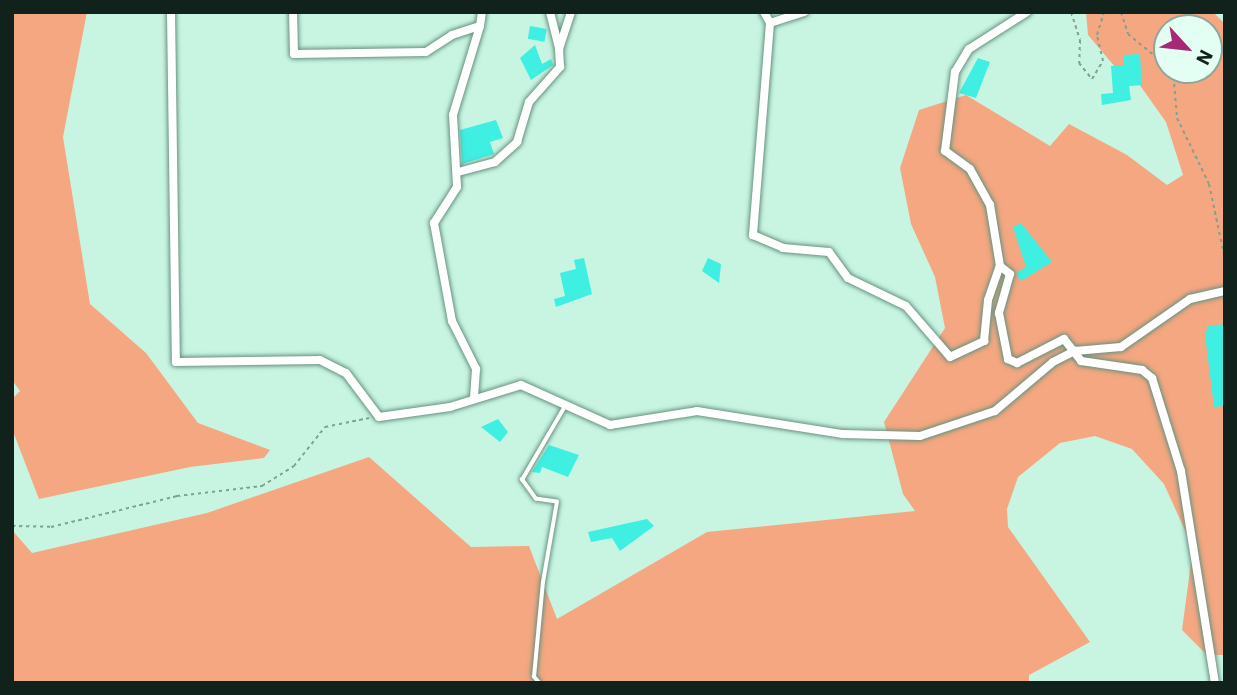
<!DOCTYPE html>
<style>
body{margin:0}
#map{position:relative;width:1237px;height:695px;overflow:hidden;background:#c8f5e2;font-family:"IBM Plex Sans",sans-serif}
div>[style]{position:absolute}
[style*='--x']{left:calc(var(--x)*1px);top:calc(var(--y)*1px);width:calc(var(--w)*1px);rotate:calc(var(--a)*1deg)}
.green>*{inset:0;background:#f4a780}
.building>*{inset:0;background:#3eefe2;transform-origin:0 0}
.path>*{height:2px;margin-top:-1px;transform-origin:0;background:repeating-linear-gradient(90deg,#7fa193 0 3.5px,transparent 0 7px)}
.roads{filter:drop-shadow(0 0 2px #679280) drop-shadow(0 0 2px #679280)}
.service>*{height:3.5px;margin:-1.75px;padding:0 1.75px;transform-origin:1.75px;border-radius:1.75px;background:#fff}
.minor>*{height:8px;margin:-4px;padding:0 4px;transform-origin:4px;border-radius:4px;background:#fff}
span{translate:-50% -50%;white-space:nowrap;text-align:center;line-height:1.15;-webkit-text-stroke:6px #e3fef2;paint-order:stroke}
.frame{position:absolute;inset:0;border:14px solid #10221b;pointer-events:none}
.north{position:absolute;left:1153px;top:14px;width:70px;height:70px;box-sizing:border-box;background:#e3fef2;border:2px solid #8fa69c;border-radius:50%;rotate:117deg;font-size:19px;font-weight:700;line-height:28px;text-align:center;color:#10221b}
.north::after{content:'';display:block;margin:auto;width:24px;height:32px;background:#a82878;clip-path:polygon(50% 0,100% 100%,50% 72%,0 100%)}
</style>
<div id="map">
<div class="green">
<div style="clip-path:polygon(12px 12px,87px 12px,63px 137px,90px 304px,146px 353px,198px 423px,270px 450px,264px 458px,190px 467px,39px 499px,12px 429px,12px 399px,20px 391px,12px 380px)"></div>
<div style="clip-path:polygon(evenodd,1086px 12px,1213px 12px,1225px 24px,1225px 655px,1207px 655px,1182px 630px,1193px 548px,1164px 484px,1132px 449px,1095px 436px,1060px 443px,1018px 477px,1007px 509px,1008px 527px,1090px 642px,1029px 675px,1029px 683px,12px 683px,12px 530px,32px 553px,207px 513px,369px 457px,471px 547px,529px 546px,557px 619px,707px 532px,915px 511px,903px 494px,884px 422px,945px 328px,935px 277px,911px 224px,900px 168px,919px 110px,966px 95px,1050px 146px,1069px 124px,1127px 155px,1167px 185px,1183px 175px,1166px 122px,1139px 84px,1116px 68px,1088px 35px,1086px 12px,1167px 28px,1209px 28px,1209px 70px,1167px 70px,1167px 28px)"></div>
</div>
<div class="building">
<div style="left:530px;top:26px;width:17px;height:13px;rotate:10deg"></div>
<div style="clip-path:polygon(535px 45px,542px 64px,551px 59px,553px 65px,531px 80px,520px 58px)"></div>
<div style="clip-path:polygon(1140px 54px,1142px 85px,1129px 86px,1131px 100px,1102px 105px,1101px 94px,1113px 93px,1111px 66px,1124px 65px,1124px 55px)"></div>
<div style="clip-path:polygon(978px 58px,990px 62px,976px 98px,959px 93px)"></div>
<div style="clip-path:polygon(496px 120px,503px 138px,490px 142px,494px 154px,462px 164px,460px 130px)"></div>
<div style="clip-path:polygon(1021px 223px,1052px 262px,1021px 281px,1016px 273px,1026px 267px,1013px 227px)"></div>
<div style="clip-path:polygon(584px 258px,592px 294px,556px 307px,554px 299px,565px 296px,560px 273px,576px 269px,574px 260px)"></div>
<div style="clip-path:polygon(708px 258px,721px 264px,719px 283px,702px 271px)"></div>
<div style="clip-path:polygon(1225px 324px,1225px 406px,1214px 407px,1205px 335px,1208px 326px)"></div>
<div style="clip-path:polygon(498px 419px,508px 432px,500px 442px,481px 427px)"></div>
<div style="clip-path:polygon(549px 445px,579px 455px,568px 477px,542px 467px,540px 473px,532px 472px)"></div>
<div style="clip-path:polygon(647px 519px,654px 526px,620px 551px,612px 538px,591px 542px,588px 532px)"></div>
</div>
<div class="path">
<div style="--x:1071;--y:12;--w:29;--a:72"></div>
<div style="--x:1080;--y:40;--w:23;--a:92"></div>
<div style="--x:1079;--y:63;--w:21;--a:51"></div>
<div style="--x:1092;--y:79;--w:21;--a:-59"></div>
<div style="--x:1103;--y:61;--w:27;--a:-103"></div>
<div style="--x:1097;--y:35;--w:24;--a:-73"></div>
<div style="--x:1121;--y:12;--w:23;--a:72"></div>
<div style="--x:1128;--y:34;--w:50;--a:39.4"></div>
<div style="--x:1173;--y:70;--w:48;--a:85.2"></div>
<div style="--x:1177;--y:118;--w:73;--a:64.1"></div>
<div style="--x:1209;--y:184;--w:77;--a:78"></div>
<div style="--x:12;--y:526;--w:39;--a:1"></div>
<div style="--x:51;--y:527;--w:130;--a:-13.8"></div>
<div style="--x:177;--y:496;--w:86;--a:-6.7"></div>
<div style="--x:262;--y:486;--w:38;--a:-32"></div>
<div style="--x:294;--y:466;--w:50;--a:-51.5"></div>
<div style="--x:325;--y:427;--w:45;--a:-11.6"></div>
</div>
<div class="roads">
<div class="service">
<div style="--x:539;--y:683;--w:8;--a:-130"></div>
<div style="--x:534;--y:677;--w:95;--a:-84.6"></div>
<div style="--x:543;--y:582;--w:81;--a:-80.1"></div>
<div style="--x:557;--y:502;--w:21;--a:-172"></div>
<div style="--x:536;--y:499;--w:24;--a:-126"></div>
<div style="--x:522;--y:480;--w:83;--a:-59.7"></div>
</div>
<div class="minor">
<div style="--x:171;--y:12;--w:350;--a:89.2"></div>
<div style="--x:176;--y:362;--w:144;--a:-0.8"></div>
<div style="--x:320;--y:360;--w:29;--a:27"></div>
<div style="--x:346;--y:373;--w:55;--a:53.1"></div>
<div style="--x:379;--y:417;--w:72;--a:-8"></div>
<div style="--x:450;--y:407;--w:74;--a:-17.2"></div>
<div style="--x:521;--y:385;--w:98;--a:24.2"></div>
<div style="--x:610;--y:425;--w:88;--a:-9.1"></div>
<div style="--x:697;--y:411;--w:148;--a:9"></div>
<div style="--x:843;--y:434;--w:77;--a:1.5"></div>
<div style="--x:920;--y:436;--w:79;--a:-18.4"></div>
<div style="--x:995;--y:411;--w:76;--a:-40.2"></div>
<div style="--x:1053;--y:362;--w:25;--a:-27"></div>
<div style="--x:1075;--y:351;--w:46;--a:-5"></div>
<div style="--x:1121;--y:347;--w:84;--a:-34.8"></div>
<div style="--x:1190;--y:299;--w:36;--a:-13"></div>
<div style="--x:293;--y:12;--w:42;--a:88.6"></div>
<div style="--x:294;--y:54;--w:132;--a:-0.9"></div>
<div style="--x:426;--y:52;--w:31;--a:-33"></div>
<div style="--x:452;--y:35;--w:29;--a:-18"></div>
<div style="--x:480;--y:26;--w:93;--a:106.9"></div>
<div style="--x:453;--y:115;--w:72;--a:86.8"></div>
<div style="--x:457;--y:187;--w:43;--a:122.6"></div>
<div style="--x:434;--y:223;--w:100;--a:79.6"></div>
<div style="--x:452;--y:321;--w:54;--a:63.4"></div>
<div style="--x:476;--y:369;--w:29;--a:94"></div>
<div style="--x:550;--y:12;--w:38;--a:76"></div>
<div style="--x:764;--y:12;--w:13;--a:61"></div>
<div style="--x:770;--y:23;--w:213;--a:94.6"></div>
<div style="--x:753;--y:235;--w:33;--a:23"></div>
<div style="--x:783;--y:248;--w:46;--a:5"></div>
<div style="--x:829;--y:252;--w:32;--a:54"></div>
<div style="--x:848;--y:278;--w:64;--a:25.8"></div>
<div style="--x:906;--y:306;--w:67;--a:49.2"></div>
<div style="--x:950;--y:357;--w:38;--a:-25"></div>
<div style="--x:984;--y:341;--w:41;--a:-84.4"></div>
<div style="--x:988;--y:300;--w:36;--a:-71"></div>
<div style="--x:1000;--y:266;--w:62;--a:-99.3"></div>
<div style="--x:990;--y:205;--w:41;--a:-119.1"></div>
<div style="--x:970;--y:169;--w:31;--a:-144"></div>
<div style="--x:945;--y:151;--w:80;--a:-82.8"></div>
<div style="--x:955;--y:72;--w:27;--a:-59"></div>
<div style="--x:969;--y:49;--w:69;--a:-32.5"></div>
<div style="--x:770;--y:23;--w:36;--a:-18"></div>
<div style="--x:480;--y:26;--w:14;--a:-82"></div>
<div style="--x:458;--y:172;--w:38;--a:-15"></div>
<div style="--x:495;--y:162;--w:30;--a:-42"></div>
<div style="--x:517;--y:142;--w:42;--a:-73.3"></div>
<div style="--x:529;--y:102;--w:47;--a:-48.5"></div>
<div style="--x:560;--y:67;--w:18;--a:-93"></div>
<div style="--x:559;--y:49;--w:39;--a:-72"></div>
<div style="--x:1000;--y:266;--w:13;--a:39"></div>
<div style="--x:1010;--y:274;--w:41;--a:105.8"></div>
<div style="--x:999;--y:313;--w:47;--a:78.9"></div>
<div style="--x:1008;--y:359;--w:10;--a:24"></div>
<div style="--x:1017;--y:363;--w:53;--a:-27.1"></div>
<div style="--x:1064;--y:339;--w:28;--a:52"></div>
<div style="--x:1081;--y:361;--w:62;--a:8.4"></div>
<div style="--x:1142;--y:370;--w:13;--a:39"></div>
<div style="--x:1152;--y:378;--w:97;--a:72.7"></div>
<div style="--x:1181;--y:471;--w:215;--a:80.9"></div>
</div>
</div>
<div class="frame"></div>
<div class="north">N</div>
</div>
